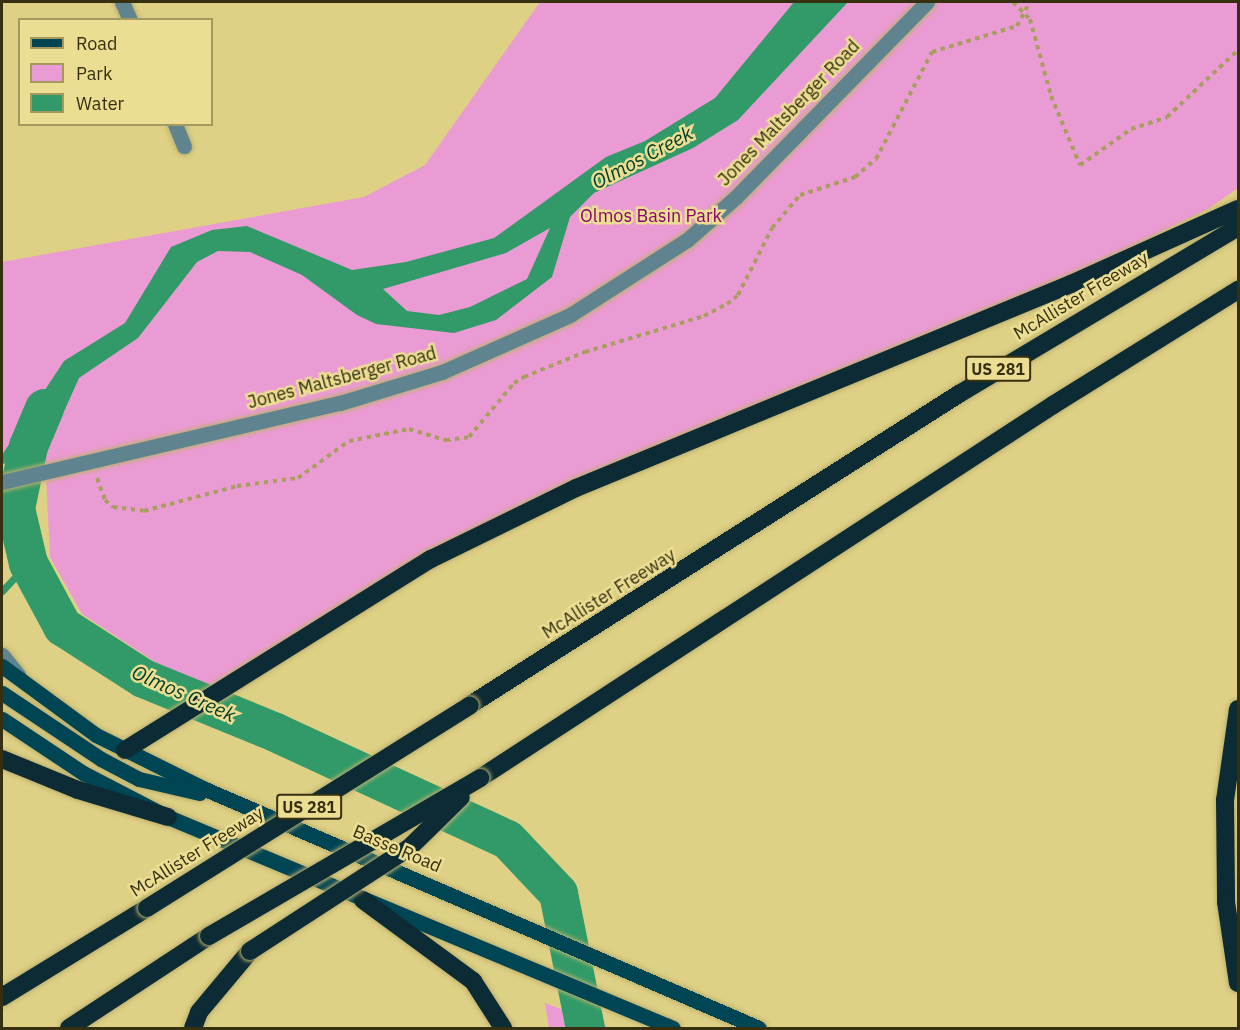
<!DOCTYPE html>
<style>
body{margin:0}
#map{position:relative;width:1240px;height:1030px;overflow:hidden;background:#ded085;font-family:"IBM Plex Sans",sans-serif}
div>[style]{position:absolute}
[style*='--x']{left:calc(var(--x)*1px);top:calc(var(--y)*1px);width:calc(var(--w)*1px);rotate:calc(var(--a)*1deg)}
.green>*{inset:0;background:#eb9bd3}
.water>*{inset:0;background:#319a68}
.stream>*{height:7px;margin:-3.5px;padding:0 3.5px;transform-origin:3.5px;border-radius:3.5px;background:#319a68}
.river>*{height:39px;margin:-19.5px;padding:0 19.5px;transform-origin:19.5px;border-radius:19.5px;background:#319a68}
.path>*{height:4px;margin-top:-2px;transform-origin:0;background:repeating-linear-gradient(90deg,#a99e60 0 4.5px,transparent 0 9px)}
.roads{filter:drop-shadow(0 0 2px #bcb06e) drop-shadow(0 0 2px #bcb06e)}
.minor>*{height:15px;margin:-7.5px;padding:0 7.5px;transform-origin:7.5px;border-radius:7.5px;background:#60848f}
.major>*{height:15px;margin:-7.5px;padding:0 7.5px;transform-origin:7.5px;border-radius:7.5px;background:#004554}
.highway>*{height:18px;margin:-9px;padding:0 9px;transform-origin:9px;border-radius:9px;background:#0d2b34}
.bridges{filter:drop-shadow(0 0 2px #bcb06e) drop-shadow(0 0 2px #bcb06e)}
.highway-bridge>*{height:18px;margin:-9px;padding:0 9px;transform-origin:9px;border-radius:9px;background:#0d2b34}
span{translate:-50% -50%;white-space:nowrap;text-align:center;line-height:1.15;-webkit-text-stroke:5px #ebdd92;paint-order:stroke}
.shield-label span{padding:2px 4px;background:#ebdd92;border:2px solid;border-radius:4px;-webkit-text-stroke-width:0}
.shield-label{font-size:16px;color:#363011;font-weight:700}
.street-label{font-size:18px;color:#363011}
.park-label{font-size:18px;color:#88066f}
.water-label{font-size:20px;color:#013d24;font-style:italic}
.frame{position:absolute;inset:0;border:3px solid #363011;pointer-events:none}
.legend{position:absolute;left:18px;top:18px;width:195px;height:108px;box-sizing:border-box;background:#ebdd92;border:2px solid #a3985e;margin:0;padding:8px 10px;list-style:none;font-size:18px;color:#363011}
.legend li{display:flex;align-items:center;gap:12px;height:30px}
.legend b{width:30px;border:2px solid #a3985e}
</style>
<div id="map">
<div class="green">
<div style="clip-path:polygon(540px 2px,1238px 2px,1238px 188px,1208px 209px,1065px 279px,428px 552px,210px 686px,155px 662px,82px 614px,50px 557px,45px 455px,2px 464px,2px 262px,364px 197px,425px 165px)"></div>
<div style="clip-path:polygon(545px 1003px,611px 1028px,549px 1028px)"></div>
</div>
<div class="water">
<div style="clip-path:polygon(evenodd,794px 2px,848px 2px,738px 120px,693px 148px,594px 193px,570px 217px,552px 277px,496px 320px,454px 333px,376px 324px,357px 315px,302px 275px,250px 252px,218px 251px,197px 262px,138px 338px,79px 378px,45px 454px,2px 464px,2px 455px,64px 361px,125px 323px,171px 247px,212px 230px,247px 226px,352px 270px,406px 262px,494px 238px,606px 157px,645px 141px,715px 98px,794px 2px,550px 228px,527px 279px,470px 307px,439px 315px,407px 311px,383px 289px,506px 253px,550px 228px)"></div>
</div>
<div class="stream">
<div style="--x:2;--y:591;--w:38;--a:-47"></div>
</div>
<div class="river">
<div style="--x:44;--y:408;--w:41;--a:112.8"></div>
<div style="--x:28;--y:446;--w:63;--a:101.8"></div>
<div style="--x:15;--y:508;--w:57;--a:76.7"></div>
<div style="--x:28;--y:563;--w:72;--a:61.6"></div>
<div style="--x:62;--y:626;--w:96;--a:32.7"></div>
<div style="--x:143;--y:678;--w:143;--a:22.2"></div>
<div style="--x:275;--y:732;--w:255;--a:24.8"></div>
<div style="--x:507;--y:839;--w:74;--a:46.6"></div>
<div style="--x:558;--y:893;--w:138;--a:78.7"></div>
</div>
<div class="path">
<div style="--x:1013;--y:2;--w:24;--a:45"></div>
<div style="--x:1030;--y:19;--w:80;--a:74.7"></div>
<div style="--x:1051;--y:96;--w:75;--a:67.2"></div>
<div style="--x:1080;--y:165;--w:62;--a:-35.2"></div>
<div style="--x:1131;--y:129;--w:38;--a:-18"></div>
<div style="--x:1167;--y:117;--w:98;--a:-43.3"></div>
<div style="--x:97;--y:478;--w:23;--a:70"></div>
<div style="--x:105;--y:500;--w:11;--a:41"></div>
<div style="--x:113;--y:507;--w:31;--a:7"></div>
<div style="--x:144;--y:511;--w:96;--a:-15"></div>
<div style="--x:237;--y:486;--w:62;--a:-7.5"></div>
<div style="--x:298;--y:478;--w:63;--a:-36"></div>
<div style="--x:349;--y:441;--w:61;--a:-11.3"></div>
<div style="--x:409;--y:429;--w:39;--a:17"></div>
<div style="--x:446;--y:440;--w:23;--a:-7"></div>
<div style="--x:469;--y:437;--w:70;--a:-50.2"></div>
<div style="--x:514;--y:383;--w:12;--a:-31"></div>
<div style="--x:524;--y:377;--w:66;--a:-22.3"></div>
<div style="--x:585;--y:352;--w:124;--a:-16.8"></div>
<div style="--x:704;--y:316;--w:26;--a:-28"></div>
<div style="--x:727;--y:304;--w:14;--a:-39"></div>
<div style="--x:738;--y:295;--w:75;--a:-63.1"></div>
<div style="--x:772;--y:228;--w:43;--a:-49.7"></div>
<div style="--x:800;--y:195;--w:58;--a:-18.1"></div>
<div style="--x:855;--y:177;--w:28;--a:-41"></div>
<div style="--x:876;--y:159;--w:121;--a:-62.4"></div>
<div style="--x:932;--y:52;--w:89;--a:-17"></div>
<div style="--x:1017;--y:26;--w:27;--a:-62"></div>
</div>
<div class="roads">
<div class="minor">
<div style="--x:122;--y:2;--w:20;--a:66"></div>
<div style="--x:175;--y:124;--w:24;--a:68"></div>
<div style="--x:2;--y:482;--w:347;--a:-13.2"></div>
<div style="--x:340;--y:403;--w:107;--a:-16.9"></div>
<div style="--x:442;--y:372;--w:140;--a:-24"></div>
<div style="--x:570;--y:315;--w:139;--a:-32.7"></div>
<div style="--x:687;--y:240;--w:65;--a:-41.3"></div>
<div style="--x:736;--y:197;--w:273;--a:-45.6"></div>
<div style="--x:2;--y:655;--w:26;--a:51"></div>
</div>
<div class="major">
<div style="--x:2;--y:666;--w:117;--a:36.3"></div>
<div style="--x:96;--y:735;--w:122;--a:26.4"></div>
<div style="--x:205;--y:789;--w:603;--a:23.34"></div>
<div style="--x:2;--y:693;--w:119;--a:33.7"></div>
<div style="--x:101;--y:759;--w:43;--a:27.8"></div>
<div style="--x:139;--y:779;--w:62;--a:13.1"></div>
<div style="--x:2;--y:719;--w:97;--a:33.7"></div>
<div style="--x:83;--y:773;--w:96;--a:27.4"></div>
<div style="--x:168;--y:817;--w:547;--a:22.68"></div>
</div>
<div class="highway">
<div style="--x:470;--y:705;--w:580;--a:-32.46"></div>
<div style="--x:959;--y:394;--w:325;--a:-30.9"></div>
<div style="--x:1238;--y:709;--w:92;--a:98.1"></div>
<div style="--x:1225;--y:800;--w:102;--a:89.4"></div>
<div style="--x:1226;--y:902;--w:82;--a:81.6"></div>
<div style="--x:125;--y:750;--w:361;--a:-32"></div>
<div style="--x:431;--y:559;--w:161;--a:-26.1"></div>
<div style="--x:576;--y:488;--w:535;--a:-22.4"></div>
<div style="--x:1071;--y:284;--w:183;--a:-24.2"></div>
<div style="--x:2;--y:759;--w:82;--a:22.2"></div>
<div style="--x:78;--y:790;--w:94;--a:16.7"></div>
<div style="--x:480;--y:778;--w:684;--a:-33.06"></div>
<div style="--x:1053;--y:405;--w:218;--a:-31.9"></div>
<div style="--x:363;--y:900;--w:137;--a:36.4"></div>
<div style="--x:473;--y:981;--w:56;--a:57.4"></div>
<div style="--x:2;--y:997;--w:170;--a:-31.5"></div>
<div style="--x:69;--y:1028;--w:168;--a:-33.3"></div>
<div style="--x:193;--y:1028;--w:17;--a:-69"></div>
<div style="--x:199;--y:1012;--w:80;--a:-50.1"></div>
</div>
</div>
<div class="bridges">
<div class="highway-bridge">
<div style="--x:147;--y:908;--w:381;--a:-32.1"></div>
<div style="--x:209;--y:936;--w:314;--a:-30.2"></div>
<div style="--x:250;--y:951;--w:191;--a:-33"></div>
<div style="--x:410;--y:847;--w:71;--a:-44.4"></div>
</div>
</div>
<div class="shield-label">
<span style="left:998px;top:369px">US 281</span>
<span style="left:309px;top:807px">US 281</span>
</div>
<div class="street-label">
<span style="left:789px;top:113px;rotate:-46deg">Jones Maltsberger Road</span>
<span style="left:1081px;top:296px;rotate:-31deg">McAllister Freeway</span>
<span style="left:342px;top:378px;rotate:-15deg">Jones Maltsberger Road</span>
<span style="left:609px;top:594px;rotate:-32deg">McAllister Freeway</span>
<span style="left:397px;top:849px;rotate:23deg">Basse Road</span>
<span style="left:197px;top:852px;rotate:-32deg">McAllister Freeway</span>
</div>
<div class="park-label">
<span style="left:651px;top:216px">Olmos Basin Park</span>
</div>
<div class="water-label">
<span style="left:642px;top:157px;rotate:-28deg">Olmos Creek</span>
<span style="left:184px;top:693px;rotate:24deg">Olmos Creek</span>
</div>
<div class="frame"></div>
<ul class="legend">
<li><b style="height:8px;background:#004554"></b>Road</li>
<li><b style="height:16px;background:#eb9bd3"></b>Park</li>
<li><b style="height:16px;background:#319a68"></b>Water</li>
</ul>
</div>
